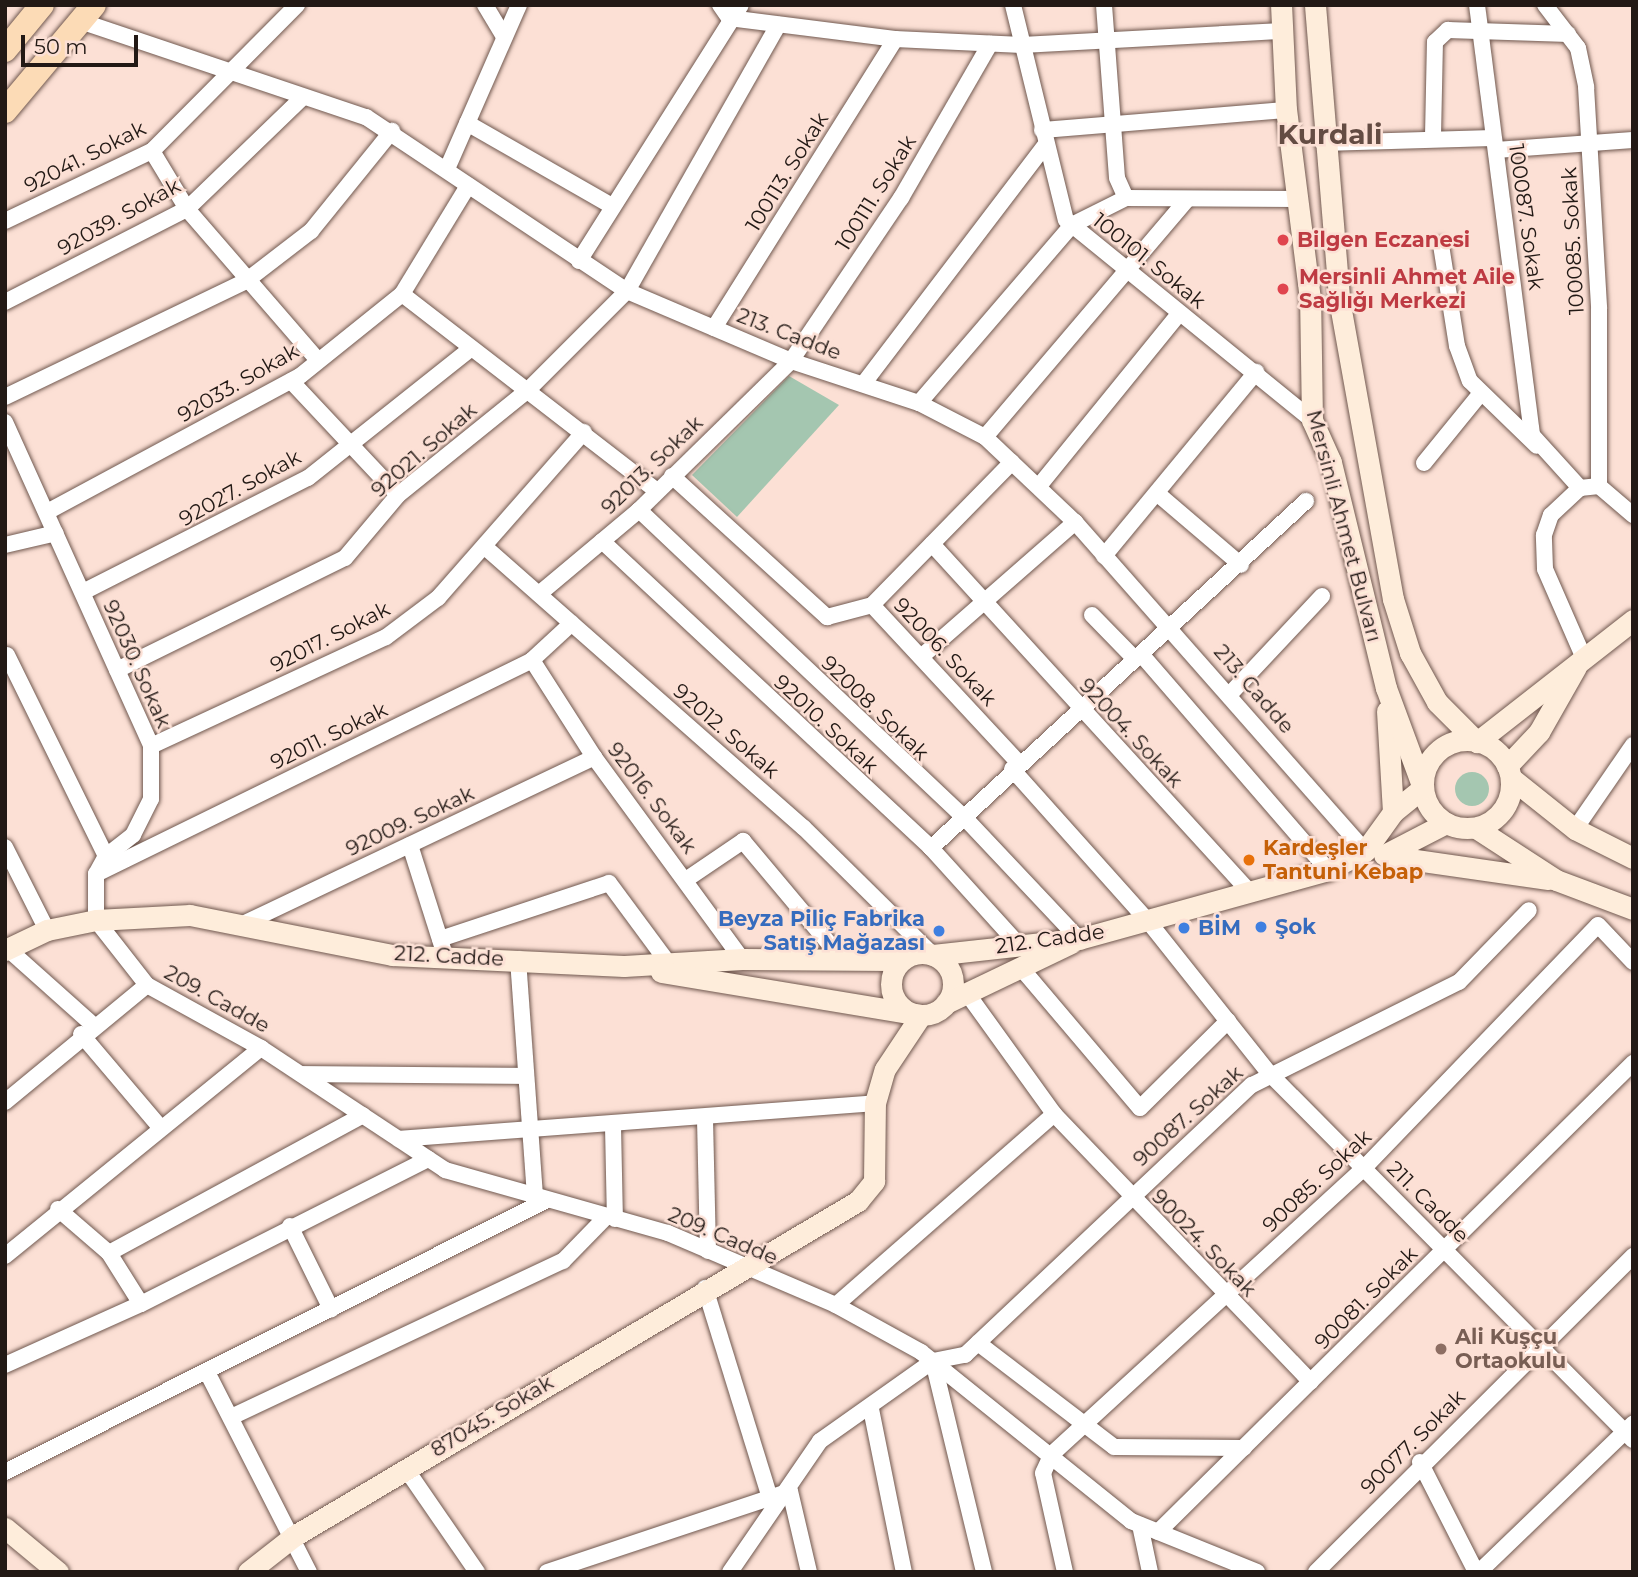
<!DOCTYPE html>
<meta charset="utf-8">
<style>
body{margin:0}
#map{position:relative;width:1638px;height:1577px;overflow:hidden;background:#fce0d5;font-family:Montserrat,sans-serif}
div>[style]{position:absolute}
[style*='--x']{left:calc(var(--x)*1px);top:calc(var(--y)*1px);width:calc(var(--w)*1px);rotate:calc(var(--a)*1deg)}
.green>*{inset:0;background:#a4c6b0}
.round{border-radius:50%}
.roads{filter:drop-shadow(0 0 2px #70584f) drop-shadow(0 0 2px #70584f)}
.street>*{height:16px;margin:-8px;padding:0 8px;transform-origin:8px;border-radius:8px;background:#fff}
.secondary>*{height:21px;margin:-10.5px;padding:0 10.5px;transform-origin:10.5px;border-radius:10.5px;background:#feeddb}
.secondary>.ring{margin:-10.5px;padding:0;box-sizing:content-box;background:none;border:21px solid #feeddb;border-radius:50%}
.primary>*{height:24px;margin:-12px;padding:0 12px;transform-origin:12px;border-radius:12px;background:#fcdbb6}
.dots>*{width:19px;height:19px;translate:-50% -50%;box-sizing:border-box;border:4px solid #fce0d5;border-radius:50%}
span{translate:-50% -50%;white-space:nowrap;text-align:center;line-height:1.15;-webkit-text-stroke:5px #fce0d5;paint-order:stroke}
.street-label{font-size:21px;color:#221915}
.health-label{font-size:21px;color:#be3a42;font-weight:700}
.left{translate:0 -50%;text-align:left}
.food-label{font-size:21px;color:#c56008;font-weight:700}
.shop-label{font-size:21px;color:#366cbe;font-weight:700}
.right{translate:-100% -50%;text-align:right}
.education-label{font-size:21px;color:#785e54;font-weight:700}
.district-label{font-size:28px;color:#644c43;font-weight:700}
.frame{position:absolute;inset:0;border:7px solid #221915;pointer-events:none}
.scale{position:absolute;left:21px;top:35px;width:117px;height:32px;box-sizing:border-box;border:4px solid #221915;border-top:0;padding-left:9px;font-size:21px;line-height:24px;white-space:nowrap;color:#221915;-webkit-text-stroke:5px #fce0d5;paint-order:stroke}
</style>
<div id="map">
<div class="green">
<div style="clip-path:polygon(789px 376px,839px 405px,737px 517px,692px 475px)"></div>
<div class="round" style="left:1455px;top:772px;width:34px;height:34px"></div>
</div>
<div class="roads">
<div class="street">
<div style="--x:485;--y:5;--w:37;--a:59"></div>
<div style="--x:720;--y:5;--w:16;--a:55"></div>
<div style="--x:729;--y:18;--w:167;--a:7.2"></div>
<div style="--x:895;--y:39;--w:127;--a:2.7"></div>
<div style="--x:1022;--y:45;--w:261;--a:-3.1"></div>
<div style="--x:1013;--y:5;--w:221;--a:76.2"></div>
<div style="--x:1066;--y:220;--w:317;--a:39.1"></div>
<div style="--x:1104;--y:5;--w:173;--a:85.7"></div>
<div style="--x:1117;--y:178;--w:22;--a:66"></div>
<div style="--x:1477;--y:5;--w:434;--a:82.7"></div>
<div style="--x:1532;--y:435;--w:72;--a:47.8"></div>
<div style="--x:1545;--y:5;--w:54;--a:52.5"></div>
<div style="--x:1578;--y:48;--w:40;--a:78"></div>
<div style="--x:1586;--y:87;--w:222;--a:86.6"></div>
<div style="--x:1599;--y:309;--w:177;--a:90"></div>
<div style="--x:80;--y:21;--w:302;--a:18.6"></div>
<div style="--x:366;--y:117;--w:314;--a:33.7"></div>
<div style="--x:627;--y:291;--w:178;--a:23.1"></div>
<div style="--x:791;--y:361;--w:135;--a:18.2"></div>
<div style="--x:919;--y:403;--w:74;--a:27.3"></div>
<div style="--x:985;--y:437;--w:124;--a:43.4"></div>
<div style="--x:1075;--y:522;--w:439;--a:48.6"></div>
<div style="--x:467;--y:123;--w:167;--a:29.8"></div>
<div style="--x:1042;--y:130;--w:245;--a:-4.7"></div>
<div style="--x:1433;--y:136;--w:94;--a:-88.8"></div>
<div style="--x:1435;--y:42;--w:18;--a:-43"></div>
<div style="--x:1448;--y:30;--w:120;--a:1.9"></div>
<div style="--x:1323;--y:143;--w:170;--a:-1.7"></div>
<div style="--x:1496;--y:150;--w:137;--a:-4.2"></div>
<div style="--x:152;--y:151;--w:68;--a:58.9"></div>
<div style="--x:187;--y:209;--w:200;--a:49.1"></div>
<div style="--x:447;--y:169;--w:179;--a:-66.3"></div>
<div style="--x:5;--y:221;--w:163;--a:-25.5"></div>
<div style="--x:152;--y:151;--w:206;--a:-45.2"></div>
<div style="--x:1441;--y:245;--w:102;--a:81"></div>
<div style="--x:1457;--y:346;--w:37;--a:70"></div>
<div style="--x:1470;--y:381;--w:93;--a:44.1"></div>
<div style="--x:579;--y:261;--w:303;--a:-57.7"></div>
<div style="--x:402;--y:294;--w:322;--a:37.7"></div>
<div style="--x:5;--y:302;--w:204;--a:-27.1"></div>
<div style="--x:187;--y:209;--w:161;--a:-44"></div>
<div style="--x:714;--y:328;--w:341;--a:-57.9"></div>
<div style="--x:291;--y:381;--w:156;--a:46.8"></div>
<div style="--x:864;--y:383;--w:300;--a:-52.7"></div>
<div style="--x:5;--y:397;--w:267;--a:-25.7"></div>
<div style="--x:246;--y:281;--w:82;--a:-37.6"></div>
<div style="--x:311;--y:231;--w:129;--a:-51"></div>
<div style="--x:919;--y:403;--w:235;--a:-49.3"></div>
<div style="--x:1072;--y:225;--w:60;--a:-26.6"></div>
<div style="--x:1126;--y:198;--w:170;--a:0.3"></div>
<div style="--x:5;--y:422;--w:355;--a:65.7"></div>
<div style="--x:151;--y:746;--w:53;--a:90"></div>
<div style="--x:151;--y:799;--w:40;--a:116.6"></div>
<div style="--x:133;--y:835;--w:34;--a:142"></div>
<div style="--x:106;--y:856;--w:21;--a:119"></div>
<div style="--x:96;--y:874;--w:46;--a:90"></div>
<div style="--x:96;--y:920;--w:83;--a:51.9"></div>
<div style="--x:147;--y:985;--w:130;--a:28.9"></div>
<div style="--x:261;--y:1048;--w:221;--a:33.5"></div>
<div style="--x:445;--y:1170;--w:232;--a:15.8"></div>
<div style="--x:668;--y:1233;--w:183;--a:23.2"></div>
<div style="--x:836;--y:1305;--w:97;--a:28.9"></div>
<div style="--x:921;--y:1352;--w:270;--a:38.8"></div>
<div style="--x:1131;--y:1521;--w:136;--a:22"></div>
<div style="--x:985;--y:437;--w:310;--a:-49.6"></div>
<div style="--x:1424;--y:463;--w:89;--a:-50.9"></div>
<div style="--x:672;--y:476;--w:210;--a:42.3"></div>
<div style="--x:827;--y:617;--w:47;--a:-14.9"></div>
<div style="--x:1039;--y:486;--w:222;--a:-50.9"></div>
<div style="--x:1158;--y:494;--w:109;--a:40.5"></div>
<div style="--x:639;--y:510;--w:446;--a:43.4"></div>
<div style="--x:963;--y:816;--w:169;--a:46.7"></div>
<div style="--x:47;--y:512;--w:287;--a:-28.3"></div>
<div style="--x:300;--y:376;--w:131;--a:-38.8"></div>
<div style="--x:402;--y:294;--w:127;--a:-58.6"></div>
<div style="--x:602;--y:541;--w:450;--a:43"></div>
<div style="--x:931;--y:848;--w:128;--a:47.8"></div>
<div style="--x:932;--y:544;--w:467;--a:47.6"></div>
<div style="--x:5;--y:545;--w:52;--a:-13.2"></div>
<div style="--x:485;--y:547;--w:425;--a:41.4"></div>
<div style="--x:804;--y:828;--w:181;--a:44.6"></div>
<div style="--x:1104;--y:556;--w:239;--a:-50.4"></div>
<div style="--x:83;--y:592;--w:252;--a:-26.9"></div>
<div style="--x:308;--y:478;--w:207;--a:-38.5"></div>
<div style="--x:539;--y:594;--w:131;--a:-40"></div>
<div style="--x:639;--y:510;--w:213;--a:-44.4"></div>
<div style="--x:791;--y:361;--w:197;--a:-56"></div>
<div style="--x:901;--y:198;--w:178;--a:-60"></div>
<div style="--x:872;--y:605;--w:214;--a:47.1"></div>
<div style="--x:872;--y:605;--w:200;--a:-45.6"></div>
<div style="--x:1092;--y:615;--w:62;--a:45.7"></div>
<div style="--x:1141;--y:654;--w:286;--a:49.1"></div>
<div style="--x:7;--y:655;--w:224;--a:63.8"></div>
<div style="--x:1583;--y:656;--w:95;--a:-113.6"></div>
<div style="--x:1545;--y:569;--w:34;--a:-92"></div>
<div style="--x:1544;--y:535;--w:21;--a:-71"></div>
<div style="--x:1551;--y:515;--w:40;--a:-43"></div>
<div style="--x:1580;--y:488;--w:19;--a:-6"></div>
<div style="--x:1599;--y:486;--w:45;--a:40.5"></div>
<div style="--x:921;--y:657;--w:205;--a:-41.2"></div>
<div style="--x:532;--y:660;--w:115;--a:57.4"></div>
<div style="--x:594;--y:757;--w:250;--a:53.8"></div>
<div style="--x:117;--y:670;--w:254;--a:-26.2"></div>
<div style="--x:345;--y:558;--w:82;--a:-49.9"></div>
<div style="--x:398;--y:495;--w:166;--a:-38.9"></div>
<div style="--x:527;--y:391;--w:141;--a:-45"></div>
<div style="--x:627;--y:291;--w:306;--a:-60.4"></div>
<div style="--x:1231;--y:693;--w:133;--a:-46.8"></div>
<div style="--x:151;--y:746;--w:259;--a:-24.9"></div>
<div style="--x:386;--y:637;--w:65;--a:-36.9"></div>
<div style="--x:438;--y:598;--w:221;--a:-48.7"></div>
<div style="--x:1012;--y:769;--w:204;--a:48.2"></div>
<div style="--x:1148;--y:921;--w:194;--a:51.5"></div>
<div style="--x:1269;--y:1073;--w:517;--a:45.24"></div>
<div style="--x:1575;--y:829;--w:102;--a:-55.4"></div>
<div style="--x:410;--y:845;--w:109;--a:72.4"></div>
<div style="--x:5;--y:847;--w:93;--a:63.2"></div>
<div style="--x:931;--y:848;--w:511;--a:-42.78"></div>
<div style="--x:96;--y:874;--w:486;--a:-26.1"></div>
<div style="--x:532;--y:660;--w:54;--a:-42.8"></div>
<div style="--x:687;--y:879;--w:68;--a:-34.2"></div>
<div style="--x:743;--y:841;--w:155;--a:50"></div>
<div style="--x:243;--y:924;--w:389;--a:-25.4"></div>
<div style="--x:440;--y:939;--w:178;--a:-18.3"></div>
<div style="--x:609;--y:883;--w:101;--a:53.5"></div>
<div style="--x:8;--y:949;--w:114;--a:41.8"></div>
<div style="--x:518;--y:959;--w:241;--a:85.9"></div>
<div style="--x:1022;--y:969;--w:182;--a:49.7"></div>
<div style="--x:1140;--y:1108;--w:124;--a:-44.7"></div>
<div style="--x:969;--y:996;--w:145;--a:54.2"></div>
<div style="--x:1054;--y:1114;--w:371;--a:46.2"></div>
<div style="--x:81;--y:1034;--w:122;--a:49.7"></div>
<div style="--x:303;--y:1074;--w:223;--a:0.5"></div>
<div style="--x:5;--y:1102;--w:184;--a:-39.5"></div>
<div style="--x:705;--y:1119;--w:132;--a:88.7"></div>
<div style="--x:613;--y:1126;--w:93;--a:88.8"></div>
<div style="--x:399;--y:1139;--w:477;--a:-4.3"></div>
<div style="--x:58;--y:1209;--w:67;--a:40.8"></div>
<div style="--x:109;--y:1253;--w:60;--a:57.9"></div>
<div style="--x:290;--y:1226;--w:93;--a:63.7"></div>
<div style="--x:109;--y:1253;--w:289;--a:-28.5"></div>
<div style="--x:5;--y:1256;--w:330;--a:-39.1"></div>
<div style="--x:705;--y:1288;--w:220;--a:72.8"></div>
<div style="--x:836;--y:1305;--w:290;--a:-41.2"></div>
<div style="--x:978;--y:1343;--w:171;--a:37.4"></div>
<div style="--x:1114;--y:1447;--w:130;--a:0.4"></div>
<div style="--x:933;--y:1361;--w:217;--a:76.4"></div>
<div style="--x:5;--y:1365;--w:149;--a:-24.2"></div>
<div style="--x:141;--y:1304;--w:322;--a:-26.8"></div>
<div style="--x:207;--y:1372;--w:225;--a:63"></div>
<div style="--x:871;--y:1409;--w:166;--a:78.6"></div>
<div style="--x:231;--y:1417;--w:367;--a:-25.2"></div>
<div style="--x:563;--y:1261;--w:62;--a:-45.7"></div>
<div style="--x:1420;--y:1462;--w:123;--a:63"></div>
<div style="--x:406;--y:1469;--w:125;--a:55.4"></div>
<div style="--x:5;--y:1472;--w:604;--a:-26.65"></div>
<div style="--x:1140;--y:1525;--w:48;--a:78"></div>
<div style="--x:1158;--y:1532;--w:668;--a:-44.64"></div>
<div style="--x:547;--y:1572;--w:256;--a:-18.4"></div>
<div style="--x:790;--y:1491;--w:83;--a:76.8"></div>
<div style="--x:730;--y:1572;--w:159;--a:-55.5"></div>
<div style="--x:820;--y:1441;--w:138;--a:-35.3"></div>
<div style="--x:933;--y:1361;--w:33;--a:-11"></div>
<div style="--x:965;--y:1355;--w:394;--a:-43.3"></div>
<div style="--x:1252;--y:1085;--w:231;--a:-26.5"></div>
<div style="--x:1459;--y:982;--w:100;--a:-45.8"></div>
<div style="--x:1065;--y:1572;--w:101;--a:-102.5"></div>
<div style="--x:1043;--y:1473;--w:21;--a:-65"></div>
<div style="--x:1052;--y:1454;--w:423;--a:-42.5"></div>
<div style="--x:1364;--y:1168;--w:337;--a:-46.1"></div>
<div style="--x:1598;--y:925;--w:51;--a:46.6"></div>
<div style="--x:1316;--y:1572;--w:448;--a:-44.9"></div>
<div style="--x:1479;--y:1572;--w:214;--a:-43.9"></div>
</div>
<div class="secondary">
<div style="--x:1315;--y:5;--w:295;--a:85.3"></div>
<div style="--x:1339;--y:299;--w:305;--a:79.8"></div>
<div style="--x:1393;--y:599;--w:57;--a:72.5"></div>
<div style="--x:1410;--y:653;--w:56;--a:61.1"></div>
<div style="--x:1437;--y:702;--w:57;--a:45"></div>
<div style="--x:1477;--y:742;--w:198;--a:-38"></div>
<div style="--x:1387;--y:711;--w:101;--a:86.6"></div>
<div class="ring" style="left:1423px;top:740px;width:67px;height:67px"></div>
<div style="--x:1507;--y:766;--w:47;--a:-46.7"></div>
<div style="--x:1539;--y:732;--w:75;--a:-60.4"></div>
<div style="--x:1511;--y:778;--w:82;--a:38.6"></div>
<div style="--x:1575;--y:829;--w:65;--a:26.6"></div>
<div style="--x:1476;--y:828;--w:95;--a:33"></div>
<div style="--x:1556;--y:880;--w:82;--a:20.6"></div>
<div style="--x:1384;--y:855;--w:70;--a:-27.3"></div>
<div style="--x:1388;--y:856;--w:162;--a:8.2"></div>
<div style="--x:5;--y:950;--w:47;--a:-25.5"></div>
<div style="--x:47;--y:930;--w:50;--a:-11.5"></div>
<div style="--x:96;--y:920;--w:94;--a:-3"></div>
<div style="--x:190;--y:915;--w:206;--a:11.2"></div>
<div style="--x:392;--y:955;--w:232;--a:2.7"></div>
<div style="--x:624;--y:966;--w:118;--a:-3.4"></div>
<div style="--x:742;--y:959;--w:160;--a:0.4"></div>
<div class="ring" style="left:891px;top:953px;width:41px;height:41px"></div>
<div style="--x:933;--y:955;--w:147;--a:-6.3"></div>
<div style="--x:1079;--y:939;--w:258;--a:-15.5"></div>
<div style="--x:1328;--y:870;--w:42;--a:-27.2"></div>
<div style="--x:1365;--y:851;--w:48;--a:-54.3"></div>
<div style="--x:1393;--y:812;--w:38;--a:-39"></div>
<div style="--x:1423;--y:788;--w:107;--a:-110.3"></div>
<div style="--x:1386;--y:688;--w:233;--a:-103.7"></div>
<div style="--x:1331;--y:462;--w:46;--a:-114.3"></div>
<div style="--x:1312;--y:420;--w:121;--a:-90.9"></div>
<div style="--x:1310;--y:299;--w:191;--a:-97.2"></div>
<div style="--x:1286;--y:110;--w:105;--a:-92.7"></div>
<div style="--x:661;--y:972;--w:264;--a:9.4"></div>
<div style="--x:946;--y:1003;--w:139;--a:-25.6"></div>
<div style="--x:5;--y:1528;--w:69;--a:39.7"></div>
<div style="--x:248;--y:1572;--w:58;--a:-38"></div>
<div style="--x:294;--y:1536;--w:656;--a:-30.71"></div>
<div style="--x:858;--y:1201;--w:26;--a:-51"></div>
<div style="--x:874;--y:1181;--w:78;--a:-89.3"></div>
<div style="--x:875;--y:1103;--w:35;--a:-74"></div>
<div style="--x:885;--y:1069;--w:65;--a:-56.3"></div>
</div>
<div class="primary">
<div style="--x:5;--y:50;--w:58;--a:-50.6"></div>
<div style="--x:5;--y:111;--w:138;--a:-50"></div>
</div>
</div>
<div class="dots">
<div style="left:1283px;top:240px;background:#e0444e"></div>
<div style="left:1283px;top:289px;background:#e0444e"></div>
<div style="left:1249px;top:860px;background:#e8710a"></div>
<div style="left:1261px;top:927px;background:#3f7fe0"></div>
<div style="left:1184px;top:928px;background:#3f7fe0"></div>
<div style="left:939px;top:931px;background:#3f7fe0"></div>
<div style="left:1441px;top:1349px;background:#8d6e63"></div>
</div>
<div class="street-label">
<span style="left:85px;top:157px;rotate:-27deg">92041. Sokak</span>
<span style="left:787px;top:172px;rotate:-58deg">100113. Sokak</span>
<span style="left:876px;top:193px;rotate:-58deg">100111. Sokak</span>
<span style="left:119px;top:217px;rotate:-29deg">92039. Sokak</span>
<span style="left:1526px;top:217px;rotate:82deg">100087. Sokak</span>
<span style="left:1573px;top:241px;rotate:-93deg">100085. Sokak</span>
<span style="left:1149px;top:261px;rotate:39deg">100101. Sokak</span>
<span style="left:789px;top:334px;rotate:21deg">213. Cadde</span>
<span style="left:238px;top:383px;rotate:-30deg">92033. Sokak</span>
<span style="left:424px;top:450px;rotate:-41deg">92021. Sokak</span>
<span style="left:652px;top:465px;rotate:-44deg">92013. Sokak</span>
<span style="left:240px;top:488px;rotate:-29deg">92027. Sokak</span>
<span style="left:1344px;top:526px;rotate:75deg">Mersinli Ahmet Bulvarı</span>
<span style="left:330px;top:637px;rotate:-27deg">92017. Sokak</span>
<span style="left:945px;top:652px;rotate:47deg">92006. Sokak</span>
<span style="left:137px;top:664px;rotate:66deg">92030. Sokak</span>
<span style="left:1254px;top:689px;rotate:49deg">213. Cadde</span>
<span style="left:875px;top:708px;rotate:44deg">92008. Sokak</span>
<span style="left:826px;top:724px;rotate:43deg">92010. Sokak</span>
<span style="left:726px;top:731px;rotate:41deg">92012. Sokak</span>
<span style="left:1131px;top:733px;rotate:47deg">92004. Sokak</span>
<span style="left:329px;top:736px;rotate:-26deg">92011. Sokak</span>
<span style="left:652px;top:798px;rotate:53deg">92016. Sokak</span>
<span style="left:410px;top:821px;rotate:-25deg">92009. Sokak</span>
<span style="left:1050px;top:939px;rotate:-8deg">212. Cadde</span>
<span style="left:449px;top:956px;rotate:3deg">212. Cadde</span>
<span style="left:217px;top:999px;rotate:29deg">209. Cadde</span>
<span style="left:1188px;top:1116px;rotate:-42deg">90087. Sokak</span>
<span style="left:1317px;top:1181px;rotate:-43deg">90085. Sokak</span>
<span style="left:1428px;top:1202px;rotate:45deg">211. Cadde</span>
<span style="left:723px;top:1236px;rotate:23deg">209. Cadde</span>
<span style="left:1204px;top:1243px;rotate:46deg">90024. Sokak</span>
<span style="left:1366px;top:1298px;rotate:-45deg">90081. Sokak</span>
<span style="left:492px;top:1416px;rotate:-31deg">87045. Sokak</span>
<span style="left:1413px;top:1442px;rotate:-45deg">90077. Sokak</span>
</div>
<div class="health-label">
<span class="left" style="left:1297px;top:240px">Bilgen Eczanesi</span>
<span class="left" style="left:1299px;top:289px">Mersinli Ahmet Aile<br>Sağlığı Merkezi</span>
</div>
<div class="food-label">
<span class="left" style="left:1263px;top:860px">Kardeşler<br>Tantuni Kebap</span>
</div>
<div class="shop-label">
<span class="right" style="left:925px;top:931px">Beyza Piliç Fabrika<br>Satış Mağazası</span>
<span class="left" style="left:1275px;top:927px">Şok</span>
<span class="left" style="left:1198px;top:928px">BİM</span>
</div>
<div class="education-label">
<span class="left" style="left:1455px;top:1349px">Ali Kuşçu<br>Ortaokulu</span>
</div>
<div class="district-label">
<span style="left:1330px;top:134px">Kurdali</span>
</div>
<div class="frame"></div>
<div class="scale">50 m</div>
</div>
